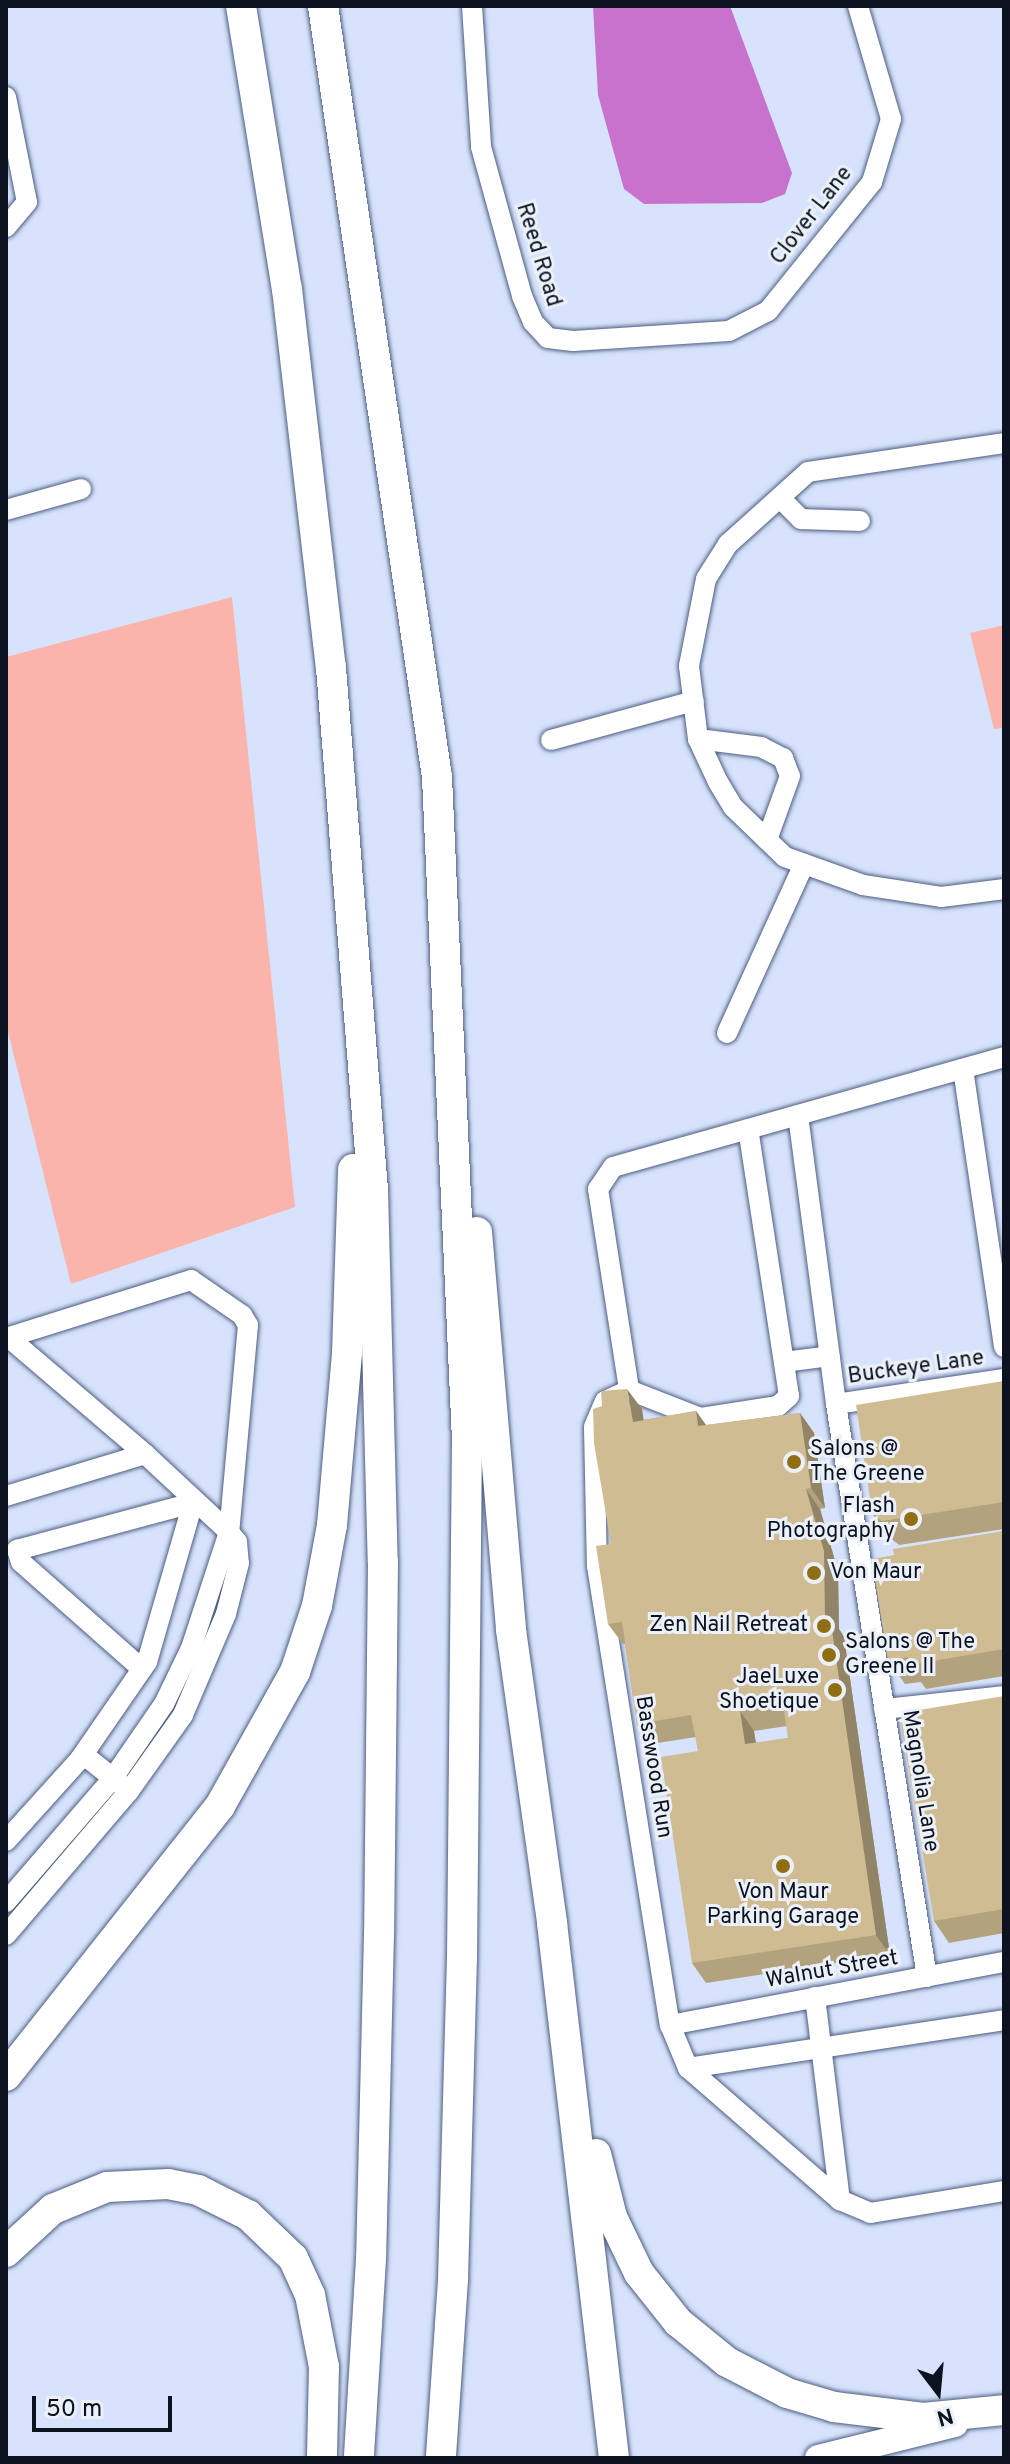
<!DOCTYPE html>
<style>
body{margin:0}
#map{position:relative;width:1010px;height:2464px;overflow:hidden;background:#d7e3fc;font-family:Overpass,sans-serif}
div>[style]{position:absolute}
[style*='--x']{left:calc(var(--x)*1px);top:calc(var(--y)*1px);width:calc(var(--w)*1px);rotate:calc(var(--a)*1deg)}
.green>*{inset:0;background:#fbb4ac}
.water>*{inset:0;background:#c872cd}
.roads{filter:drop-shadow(0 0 2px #4d5d81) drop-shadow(0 0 2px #4d5d81)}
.minor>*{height:20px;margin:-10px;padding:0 10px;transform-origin:10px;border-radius:10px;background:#fff}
.major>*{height:26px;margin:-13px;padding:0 13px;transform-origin:13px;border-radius:13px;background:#fff}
.highway>*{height:30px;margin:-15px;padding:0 15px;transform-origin:15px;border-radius:15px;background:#fff}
.wall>*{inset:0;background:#b3a27e}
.shaded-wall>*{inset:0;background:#928466}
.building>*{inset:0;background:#d0bc92}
.dots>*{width:22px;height:22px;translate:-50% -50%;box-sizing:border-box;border:4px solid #ecf0f8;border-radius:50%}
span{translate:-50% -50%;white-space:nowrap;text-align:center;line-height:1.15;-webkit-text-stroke:6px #ecf0f8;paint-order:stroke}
.street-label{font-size:22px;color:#0c1220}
.poi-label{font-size:22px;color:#0c1220}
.left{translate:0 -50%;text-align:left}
.right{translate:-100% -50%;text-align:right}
.frame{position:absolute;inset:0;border:8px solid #0c1220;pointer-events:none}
.north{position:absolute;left:898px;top:2352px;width:80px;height:80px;-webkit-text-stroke:6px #ecf0f8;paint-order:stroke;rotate:164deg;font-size:22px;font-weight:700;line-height:32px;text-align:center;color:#0c1220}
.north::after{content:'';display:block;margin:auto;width:28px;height:36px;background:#0c1220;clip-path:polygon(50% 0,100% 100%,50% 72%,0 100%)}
.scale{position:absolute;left:32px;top:2396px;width:140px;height:36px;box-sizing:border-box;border:4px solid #0c1220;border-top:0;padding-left:10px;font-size:24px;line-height:28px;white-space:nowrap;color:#0c1220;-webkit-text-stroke:6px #ecf0f8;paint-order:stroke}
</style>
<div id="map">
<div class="green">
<div style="clip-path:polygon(232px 597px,295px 1207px,71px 1284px,6px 1024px,6px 657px)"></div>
<div style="clip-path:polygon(1004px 625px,1004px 728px,994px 729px,970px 633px)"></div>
</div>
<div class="water">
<div style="clip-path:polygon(593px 6px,730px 6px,792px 173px,785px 194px,762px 203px,644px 204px,624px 189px,598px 95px)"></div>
</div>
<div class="roads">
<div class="minor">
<div style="--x:472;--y:6;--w:141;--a:86.3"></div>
<div style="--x:481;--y:147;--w:155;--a:74.6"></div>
<div style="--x:522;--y:296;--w:28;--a:67"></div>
<div style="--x:533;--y:322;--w:22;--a:47"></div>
<div style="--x:548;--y:338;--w:25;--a:7"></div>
<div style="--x:573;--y:341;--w:156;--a:-3.7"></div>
<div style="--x:729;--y:331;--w:44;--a:-27.1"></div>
<div style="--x:768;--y:311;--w:166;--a:-51.1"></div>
<div style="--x:872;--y:182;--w:66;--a:-73.2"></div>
<div style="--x:891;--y:119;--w:118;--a:-106.3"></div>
<div style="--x:6;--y:97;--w:107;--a:78.7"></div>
<div style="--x:27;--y:202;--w:33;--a:130"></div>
<div style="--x:1004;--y:443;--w:198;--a:171.6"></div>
<div style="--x:808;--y:472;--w:108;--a:138"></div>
<div style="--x:728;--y:544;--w:41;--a:122.2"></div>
<div style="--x:706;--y:579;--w:89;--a:101.1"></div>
<div style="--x:689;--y:666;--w:74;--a:83"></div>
<div style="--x:698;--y:739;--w:47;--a:65.1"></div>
<div style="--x:718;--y:782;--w:29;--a:59"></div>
<div style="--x:733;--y:807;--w:72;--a:43.9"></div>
<div style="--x:785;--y:857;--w:83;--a:19.7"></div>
<div style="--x:863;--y:885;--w:79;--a:8.7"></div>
<div style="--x:941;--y:897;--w:64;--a:-7.2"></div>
<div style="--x:780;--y:498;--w:30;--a:45"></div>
<div style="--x:801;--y:519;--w:59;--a:1.9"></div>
<div style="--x:6;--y:510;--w:78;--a:-15.6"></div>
<div style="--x:698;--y:739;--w:64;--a:7.2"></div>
<div style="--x:761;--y:747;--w:25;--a:27"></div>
<div style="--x:783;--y:758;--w:19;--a:69"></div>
<div style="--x:790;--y:776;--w:68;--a:109.8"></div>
<div style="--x:551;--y:740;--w:148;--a:-15.3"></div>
<div style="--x:727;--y:1033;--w:186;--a:-65.5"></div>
<div style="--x:1004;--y:1057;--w:406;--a:164.3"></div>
<div style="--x:613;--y:1167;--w:27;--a:124"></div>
<div style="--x:598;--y:1189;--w:203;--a:81.2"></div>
<div style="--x:629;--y:1390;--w:26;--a:155"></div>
<div style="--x:605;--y:1401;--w:28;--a:113"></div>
<div style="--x:594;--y:1427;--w:139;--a:88.8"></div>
<div style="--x:597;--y:1566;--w:465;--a:81"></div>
<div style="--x:670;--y:2025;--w:47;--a:67.3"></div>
<div style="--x:688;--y:2068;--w:201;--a:41"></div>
<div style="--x:840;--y:2200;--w:33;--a:23"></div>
<div style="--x:870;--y:2213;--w:136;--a:-9.3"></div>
<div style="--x:963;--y:1069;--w:281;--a:81.6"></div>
<div style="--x:798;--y:1115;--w:291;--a:82.5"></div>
<div style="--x:836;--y:1404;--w:580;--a:80.98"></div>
<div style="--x:8;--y:1337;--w:180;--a:40.5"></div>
<div style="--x:6;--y:1338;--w:194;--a:-17.4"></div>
<div style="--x:191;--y:1280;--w:62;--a:34.5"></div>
<div style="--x:242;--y:1315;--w:12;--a:59"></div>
<div style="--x:248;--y:1325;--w:208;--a:95.2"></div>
<div style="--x:229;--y:1532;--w:122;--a:108.1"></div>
<div style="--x:191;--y:1648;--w:62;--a:115.7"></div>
<div style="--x:164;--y:1704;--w:90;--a:124.6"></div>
<div style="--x:113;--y:1778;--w:164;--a:130.8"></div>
<div style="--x:784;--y:1362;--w:46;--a:-7.4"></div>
<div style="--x:629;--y:1390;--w:77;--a:21.3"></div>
<div style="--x:701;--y:1418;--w:78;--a:-8.9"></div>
<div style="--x:778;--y:1406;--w:15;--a:-42"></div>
<div style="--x:789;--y:1396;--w:270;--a:-98.7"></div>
<div style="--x:836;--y:1404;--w:170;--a:-8.5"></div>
<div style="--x:6;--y:1496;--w:145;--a:-16.8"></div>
<div style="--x:145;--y:1454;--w:115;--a:42.9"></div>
<div style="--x:229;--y:1532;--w:13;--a:51"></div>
<div style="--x:237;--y:1542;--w:21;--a:85"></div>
<div style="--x:239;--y:1563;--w:53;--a:104.3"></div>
<div style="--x:226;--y:1614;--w:110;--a:113.1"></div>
<div style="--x:183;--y:1715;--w:93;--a:125.4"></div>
<div style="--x:129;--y:1791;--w:189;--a:130.5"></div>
<div style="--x:142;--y:1669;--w:162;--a:-138.5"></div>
<div style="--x:21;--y:1562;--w:13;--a:-108"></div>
<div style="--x:17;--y:1550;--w:182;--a:-15"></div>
<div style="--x:884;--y:1709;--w:121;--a:-6.2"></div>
<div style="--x:84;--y:1755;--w:50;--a:38.5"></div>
<div style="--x:6;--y:1841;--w:110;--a:-47.9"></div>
<div style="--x:80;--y:1759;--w:118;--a:-55.4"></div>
<div style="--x:147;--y:1662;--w:166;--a:-73.9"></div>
<div style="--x:815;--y:1997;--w:205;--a:83"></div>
<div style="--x:670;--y:2025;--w:340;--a:-10.7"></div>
<div style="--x:688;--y:2068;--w:320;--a:-8.6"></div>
</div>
<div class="major">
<div style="--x:818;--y:2458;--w:141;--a:-13.9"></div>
</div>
<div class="highway">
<div style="--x:241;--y:6;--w:287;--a:80.8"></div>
<div style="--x:287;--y:289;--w:382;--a:83.4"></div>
<div style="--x:331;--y:668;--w:524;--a:85.4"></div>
<div style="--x:373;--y:1190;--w:372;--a:88.5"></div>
<div style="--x:383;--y:1562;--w:372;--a:90.6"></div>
<div style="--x:379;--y:1934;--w:325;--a:91.4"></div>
<div style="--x:371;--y:2259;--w:199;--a:93.5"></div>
<div style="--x:323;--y:6;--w:779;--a:81.59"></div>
<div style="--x:437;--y:777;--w:663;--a:87.41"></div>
<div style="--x:467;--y:1439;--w:518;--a:90.55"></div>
<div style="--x:462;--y:1957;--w:323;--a:91.6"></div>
<div style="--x:453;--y:2280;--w:178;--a:93.9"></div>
<div style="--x:477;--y:1232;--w:399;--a:85.1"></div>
<div style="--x:511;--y:1630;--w:296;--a:82"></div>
<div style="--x:552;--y:1923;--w:539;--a:83.39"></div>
<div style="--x:6;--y:2076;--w:345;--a:-51.6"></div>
<div style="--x:220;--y:1806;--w:154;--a:-60.8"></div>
<div style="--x:295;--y:1672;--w:70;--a:-71.6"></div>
<div style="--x:317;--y:1606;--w:82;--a:-79.5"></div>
<div style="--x:332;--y:1525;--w:173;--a:-85"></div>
<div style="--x:347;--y:1353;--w:184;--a:-88.1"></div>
<div style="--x:596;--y:2154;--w:65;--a:75.7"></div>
<div style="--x:612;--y:2217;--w:62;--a:64.3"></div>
<div style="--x:639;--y:2273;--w:63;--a:51.5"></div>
<div style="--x:678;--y:2322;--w:63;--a:39.2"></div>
<div style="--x:727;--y:2362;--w:68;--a:27.3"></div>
<div style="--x:787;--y:2393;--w:49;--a:16.6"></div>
<div style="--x:834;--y:2407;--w:90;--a:7"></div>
<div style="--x:923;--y:2418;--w:81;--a:-5.6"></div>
<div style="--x:6;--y:2252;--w:64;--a:-42.5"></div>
<div style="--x:53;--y:2209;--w:58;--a:-22.2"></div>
<div style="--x:107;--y:2187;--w:61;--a:-2.8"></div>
<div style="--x:168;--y:2184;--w:31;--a:11"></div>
<div style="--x:198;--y:2190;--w:56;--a:26.6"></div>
<div style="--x:248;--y:2215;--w:62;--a:43.7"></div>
<div style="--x:293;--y:2258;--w:41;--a:65.3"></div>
<div style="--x:310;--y:2295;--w:73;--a:79"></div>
<div style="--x:324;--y:2367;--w:91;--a:91.3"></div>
</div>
</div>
<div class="wall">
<div style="clip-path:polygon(1004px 1381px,1004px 1529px,899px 1545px,889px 1537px,872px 1513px)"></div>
<div style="clip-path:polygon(evenodd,602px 1406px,642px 1409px,643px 1420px,696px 1411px,706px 1425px,800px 1413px,814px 1433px,825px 1508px,820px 1509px,838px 1571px,839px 1629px,844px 1637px,890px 1955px,706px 1983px,692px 1963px,698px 1751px,696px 1737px,651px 1744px,637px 1724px,625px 1644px,623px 1644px,608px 1624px,611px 1544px,602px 1406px,787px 1726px,788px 1738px,756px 1743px,754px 1731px,787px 1726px)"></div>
<div style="clip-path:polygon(1004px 1531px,1004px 1676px,926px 1689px,921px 1682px,905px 1684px,888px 1660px,894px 1555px)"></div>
<div style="clip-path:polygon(1004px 1696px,1004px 1933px,949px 1943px,934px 1921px)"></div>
</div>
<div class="shaded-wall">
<div style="clip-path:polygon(627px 1389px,642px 1409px,647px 1442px,633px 1422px)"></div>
<div style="clip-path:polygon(696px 1411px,710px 1431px,698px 1426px)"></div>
<div style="clip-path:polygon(800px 1413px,814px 1433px,825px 1508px,811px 1488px)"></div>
<div style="clip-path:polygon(806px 1489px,820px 1509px,838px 1571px,839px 1629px,844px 1637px,890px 1955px,876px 1935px,825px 1617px)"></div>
<div style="clip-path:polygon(740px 1711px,754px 1731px,759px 1765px,745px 1744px)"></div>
</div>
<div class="building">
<div style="clip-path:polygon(1004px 1381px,1004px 1502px,882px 1521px,872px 1513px,856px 1405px)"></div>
<div style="clip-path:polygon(evenodd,627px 1389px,633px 1422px,696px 1411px,698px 1426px,800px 1413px,811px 1488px,806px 1489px,824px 1551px,825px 1617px,830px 1616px,876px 1935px,692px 1963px,661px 1757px,698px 1751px,691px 1715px,637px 1724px,622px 1622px,608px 1624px,596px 1546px,611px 1544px,594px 1443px,593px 1409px,602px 1406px,601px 1391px,627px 1389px,783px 1704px,788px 1738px,745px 1744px,740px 1711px,783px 1704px)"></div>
<div style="clip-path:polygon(1004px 1531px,1004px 1649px,909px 1665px,908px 1657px,888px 1660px,872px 1559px,894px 1555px,893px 1549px)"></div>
<div style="clip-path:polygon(1004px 1696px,1004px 1909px,934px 1921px,901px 1724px,907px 1712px)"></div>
</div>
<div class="dots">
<div style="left:794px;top:1462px;background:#906e13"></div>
<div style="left:911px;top:1519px;background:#906e13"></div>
<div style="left:814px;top:1573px;background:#906e13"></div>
<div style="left:824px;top:1626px;background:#906e13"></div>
<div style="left:829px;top:1655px;background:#906e13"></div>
<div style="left:835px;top:1690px;background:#906e13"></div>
<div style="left:783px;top:1866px;background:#906e13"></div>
</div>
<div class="street-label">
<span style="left:812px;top:216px;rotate:-52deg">Clover Lane</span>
<span style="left:538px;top:255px;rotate:73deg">Reed Road</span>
<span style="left:916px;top:1368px;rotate:-8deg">Buckeye Lane</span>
<span style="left:653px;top:1767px;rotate:81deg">Basswood Run</span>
<span style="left:920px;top:1781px;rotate:81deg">Magnolia Lane</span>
<span style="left:832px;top:1970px;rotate:-10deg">Walnut Street</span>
</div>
<div class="poi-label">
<span class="left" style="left:810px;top:1462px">Salons @<br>The Greene</span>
<span class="right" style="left:895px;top:1519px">Flash<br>Photography</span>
<span class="left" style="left:830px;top:1573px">Von Maur</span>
<span class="right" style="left:808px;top:1626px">Zen Nail Retreat</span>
<span class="left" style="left:845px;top:1655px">Salons @ The<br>Greene II</span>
<span class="right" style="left:819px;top:1690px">JaeLuxe<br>Shoetique</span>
<span style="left:783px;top:1905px">Von Maur<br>Parking Garage</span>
</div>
<div class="frame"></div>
<div class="north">N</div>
<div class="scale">50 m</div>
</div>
